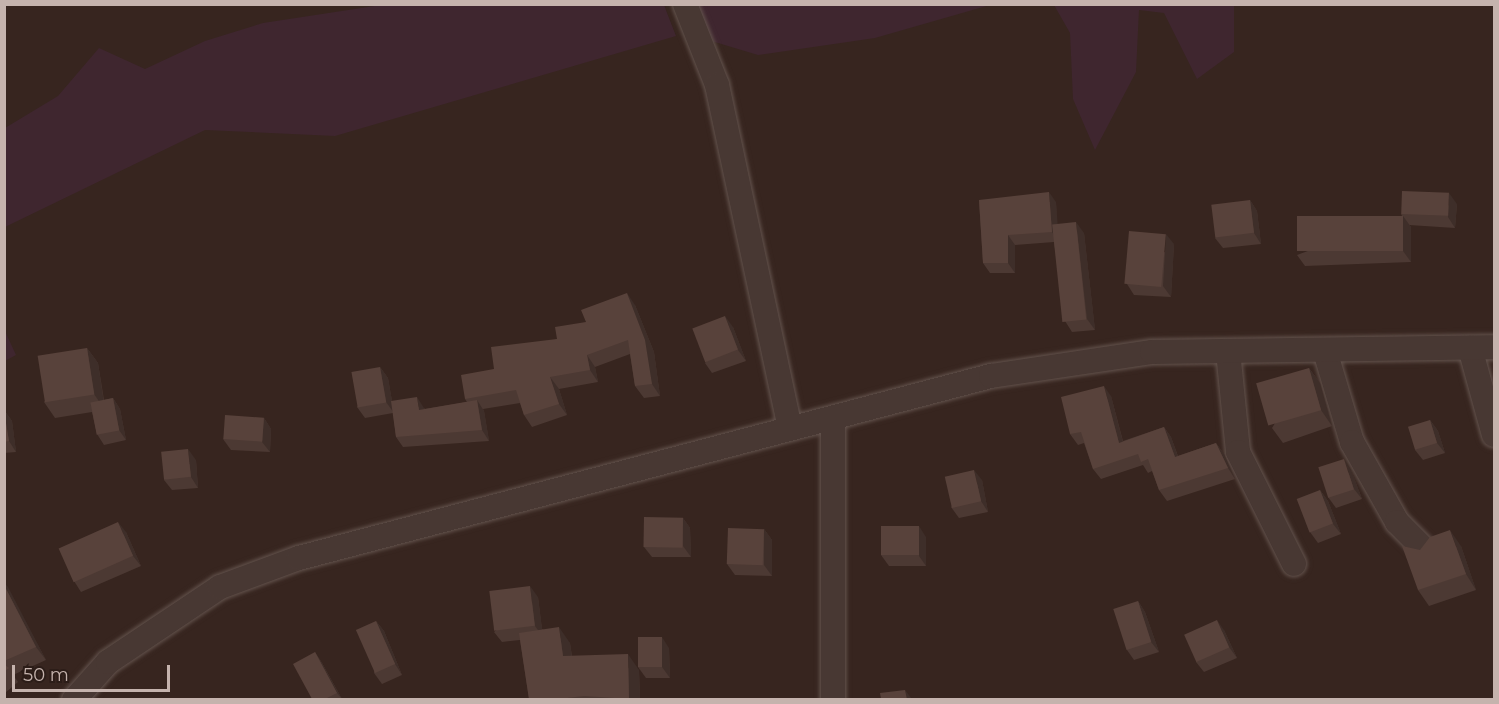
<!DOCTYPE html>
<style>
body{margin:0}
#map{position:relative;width:1499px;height:704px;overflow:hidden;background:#37251f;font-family:Montserrat,sans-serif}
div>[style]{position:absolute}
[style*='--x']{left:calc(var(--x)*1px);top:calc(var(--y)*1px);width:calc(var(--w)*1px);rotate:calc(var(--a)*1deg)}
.green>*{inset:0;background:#3f262f}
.roads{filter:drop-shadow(0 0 2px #63534d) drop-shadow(0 0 2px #63534d)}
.minor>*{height:24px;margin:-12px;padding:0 12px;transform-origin:12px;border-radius:12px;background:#483833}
.wall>*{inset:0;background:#4c3933}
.shaded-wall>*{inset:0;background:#3e2e29}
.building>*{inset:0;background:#58423b;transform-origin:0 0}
span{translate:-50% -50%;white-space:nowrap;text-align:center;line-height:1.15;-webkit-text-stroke:5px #2c1d18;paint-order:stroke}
.frame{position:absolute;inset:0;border:6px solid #c5b3ad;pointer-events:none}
.scale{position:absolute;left:12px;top:665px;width:158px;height:27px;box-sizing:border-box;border:3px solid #c5b3ad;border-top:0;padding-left:8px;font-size:18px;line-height:21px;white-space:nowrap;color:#c5b3ad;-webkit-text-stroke:4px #2c1d18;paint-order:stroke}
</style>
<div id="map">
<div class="green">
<div style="clip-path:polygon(381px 5px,664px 5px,676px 36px,335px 136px,205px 130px,5px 227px,5px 128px,58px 96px,99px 48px,145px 69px,205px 41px,263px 23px)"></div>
<div style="clip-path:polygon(696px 5px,990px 5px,875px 38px,758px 55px,708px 40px)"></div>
<div style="clip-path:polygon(1054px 5px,1234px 5px,1234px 52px,1197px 79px,1164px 13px,1139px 10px,1136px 72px,1095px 150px,1073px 99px,1070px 33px)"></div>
<div style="clip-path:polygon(5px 331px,16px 355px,5px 361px,4px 361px)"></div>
</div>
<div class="roads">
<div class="minor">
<div style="--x:685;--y:4;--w:87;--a:68.4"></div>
<div style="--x:717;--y:85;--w:350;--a:78"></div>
<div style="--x:1470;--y:348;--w:90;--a:74.6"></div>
<div style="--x:1228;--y:351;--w:101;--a:84.3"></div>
<div style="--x:1238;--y:452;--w:125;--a:63.4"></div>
<div style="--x:1325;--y:351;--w:95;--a:73.5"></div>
<div style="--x:1352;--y:442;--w:92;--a:60.6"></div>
<div style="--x:1397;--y:522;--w:42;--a:45"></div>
<div style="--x:833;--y:418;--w:282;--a:90"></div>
<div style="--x:74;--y:700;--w:51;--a:-48.2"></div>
<div style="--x:108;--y:662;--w:135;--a:-33.8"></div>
<div style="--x:220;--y:587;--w:84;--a:-20.2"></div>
<div style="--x:299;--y:558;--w:716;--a:-14.74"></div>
<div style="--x:991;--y:376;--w:163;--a:-8.5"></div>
<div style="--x:1152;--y:352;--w:342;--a:-0.8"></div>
</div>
</div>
<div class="wall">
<div style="clip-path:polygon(979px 200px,1056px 202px,1057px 224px,1084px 233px,1095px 330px,1072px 332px,1065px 321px,1054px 242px,1015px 245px,1015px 273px,990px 273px,983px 263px)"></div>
<div style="clip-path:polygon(1250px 200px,1257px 211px,1261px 244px,1223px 248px,1215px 238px)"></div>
<div style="clip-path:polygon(1457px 204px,1455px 228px,1409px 225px,1411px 227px,1411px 262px,1305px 266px,1297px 255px,1402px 216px,1401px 214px)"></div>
<div style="clip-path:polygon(1174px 244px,1171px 297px,1134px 295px,1127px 284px)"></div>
<div style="clip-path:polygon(635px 305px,654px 352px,660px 396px,644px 398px,635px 386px,630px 354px,595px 367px,598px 382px,559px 389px,567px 415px,532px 427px,524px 415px,520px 403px,483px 409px,484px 411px,489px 441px,403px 447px,396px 437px,393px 413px,365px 418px,357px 407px,380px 367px,388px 378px,392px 401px,424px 408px,425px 409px,467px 402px,465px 399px,494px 369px,557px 339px)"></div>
<div style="clip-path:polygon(733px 327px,746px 361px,712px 373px,705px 363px)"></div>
<div style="clip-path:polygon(87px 348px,98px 363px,104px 400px,113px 398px,120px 409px,126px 440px,104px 445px,97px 434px,92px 412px,55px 418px,44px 402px)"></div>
<div style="clip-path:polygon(1309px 368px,1320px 383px,1332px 426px,1283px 443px,1272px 428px)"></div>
<div style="clip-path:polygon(1111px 396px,1123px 441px,1164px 427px,1171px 437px,1178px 456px,1216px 443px,1224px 454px,1235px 479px,1167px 501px,1159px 490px,1152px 471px,1148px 473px,1143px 465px,1101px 479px,1093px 469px,1084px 443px,1078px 445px,1070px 434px)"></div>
<div style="clip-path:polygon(4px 410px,12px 421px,16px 452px,4px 453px)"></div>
<div style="clip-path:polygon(264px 418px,271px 429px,270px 452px,231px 450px,223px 439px)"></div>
<div style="clip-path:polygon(1430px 420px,1438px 431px,1445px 453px,1423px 460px,1415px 450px)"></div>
<div style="clip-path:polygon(196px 460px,198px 488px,172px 490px,164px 480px)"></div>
<div style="clip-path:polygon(1351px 470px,1362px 499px,1336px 508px,1328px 497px)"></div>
<div style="clip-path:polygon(982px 480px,988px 512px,959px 518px,951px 507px)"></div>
<div style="clip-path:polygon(1320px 490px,1328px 501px,1341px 534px,1318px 543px,1310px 532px)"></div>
<div style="clip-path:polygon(683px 518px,690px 528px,691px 557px,652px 557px,644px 547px)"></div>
<div style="clip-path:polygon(764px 529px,772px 540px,772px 576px,735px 575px,727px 564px)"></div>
<div style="clip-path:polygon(126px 532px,141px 566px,81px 592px,74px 581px)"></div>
<div style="clip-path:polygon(926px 537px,926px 566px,889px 566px,881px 555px)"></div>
<div style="clip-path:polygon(1461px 546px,1476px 590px,1429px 606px,1418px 590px,1420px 550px)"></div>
<div style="clip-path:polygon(4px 582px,46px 660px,13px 675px,18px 682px,5px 693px)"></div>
<div style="clip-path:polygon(538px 597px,542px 629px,570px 643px,572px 656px,639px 670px,640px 699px,529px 699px,520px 640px,502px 642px,494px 632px)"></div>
<div style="clip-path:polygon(1138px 601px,1145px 612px,1159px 652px,1134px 660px,1127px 650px)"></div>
<div style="clip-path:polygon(376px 621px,384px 631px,402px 675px,382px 684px,374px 673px)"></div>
<div style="clip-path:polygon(1224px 630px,1237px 658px,1204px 672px,1196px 662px)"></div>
<div style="clip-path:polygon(669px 648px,670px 678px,646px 678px,638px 667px)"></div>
<div style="clip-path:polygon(315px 652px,322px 663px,342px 699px,312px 699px)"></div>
</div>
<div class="shaded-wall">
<div style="clip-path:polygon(1049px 192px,1056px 202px,1059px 242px,1052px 232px)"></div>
<div style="clip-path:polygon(1449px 193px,1457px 204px,1455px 228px,1448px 217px)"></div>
<div style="clip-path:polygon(1250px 200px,1257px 211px,1261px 244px,1254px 233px)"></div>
<div style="clip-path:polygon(1403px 216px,1411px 227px,1411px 262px,1403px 251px)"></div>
<div style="clip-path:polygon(1076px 222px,1084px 233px,1095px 330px,1087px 319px)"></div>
<div style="clip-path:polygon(1166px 234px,1174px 244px,1171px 297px,1163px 286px)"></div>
<div style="clip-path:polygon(1008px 235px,1015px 245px,1015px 273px,1008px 263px)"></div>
<div style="clip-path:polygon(627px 293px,635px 305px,654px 352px,660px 396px,652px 384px)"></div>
<div style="clip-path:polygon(725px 316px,733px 327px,746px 361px,738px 350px)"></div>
<div style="clip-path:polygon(87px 348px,98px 363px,105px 410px,94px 394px)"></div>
<div style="clip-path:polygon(587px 355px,595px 367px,598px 382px,590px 370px)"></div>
<div style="clip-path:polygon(380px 367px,388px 378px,394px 413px,386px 402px)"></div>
<div style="clip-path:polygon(1309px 368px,1320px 383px,1332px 426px,1321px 410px)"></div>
<div style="clip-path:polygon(550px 377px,559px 389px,567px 415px,559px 404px)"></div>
<div style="clip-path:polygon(1104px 386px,1111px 396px,1126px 454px,1119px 443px)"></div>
<div style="clip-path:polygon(417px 397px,424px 408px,426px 421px,419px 410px)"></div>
<div style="clip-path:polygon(113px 398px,120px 409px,126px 440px,119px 430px)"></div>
<div style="clip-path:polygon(477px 400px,484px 411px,489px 441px,482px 430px)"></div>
<div style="clip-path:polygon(4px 410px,12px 421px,16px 452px,9px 441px)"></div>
<div style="clip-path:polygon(264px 418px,271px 429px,270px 452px,262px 442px)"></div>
<div style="clip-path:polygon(1430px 420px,1438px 431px,1445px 453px,1437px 443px)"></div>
<div style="clip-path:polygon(1164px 427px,1171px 437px,1182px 468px,1175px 457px)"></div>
<div style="clip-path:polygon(1216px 443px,1224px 454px,1235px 479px,1228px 468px)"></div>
<div style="clip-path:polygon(188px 449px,196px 460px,198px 488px,191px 477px)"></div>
<div style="clip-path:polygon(1344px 459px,1351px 470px,1362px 499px,1354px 489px)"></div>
<div style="clip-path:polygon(974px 470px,982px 480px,988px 512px,981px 501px)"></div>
<div style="clip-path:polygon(1320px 490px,1328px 501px,1341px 534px,1333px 524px)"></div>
<div style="clip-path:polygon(683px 518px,690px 528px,691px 557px,683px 546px)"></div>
<div style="clip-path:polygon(118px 522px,126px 532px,141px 566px,133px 556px)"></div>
<div style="clip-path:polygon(919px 526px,926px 537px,926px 566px,919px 556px)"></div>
<div style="clip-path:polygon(764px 529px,772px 540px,772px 576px,764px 565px)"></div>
<div style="clip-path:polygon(1450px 530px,1461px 546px,1476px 590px,1466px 574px)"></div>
<div style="clip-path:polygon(4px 582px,8px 587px,46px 660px,36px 647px,4px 585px)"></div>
<div style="clip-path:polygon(530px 586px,538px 597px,543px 637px,535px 626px)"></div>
<div style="clip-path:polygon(1138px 601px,1145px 612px,1159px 652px,1151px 642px)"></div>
<div style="clip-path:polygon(1217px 620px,1224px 630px,1237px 658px,1229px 647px)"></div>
<div style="clip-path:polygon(376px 621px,384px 631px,402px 675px,395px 664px)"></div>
<div style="clip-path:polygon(559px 627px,570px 643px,574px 672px,563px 656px)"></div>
<div style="clip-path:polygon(662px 637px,669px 648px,670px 678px,662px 667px)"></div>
<div style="clip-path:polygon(315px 652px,322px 663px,342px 699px,337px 693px)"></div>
<div style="clip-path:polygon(628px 654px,639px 670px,640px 699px,629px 699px)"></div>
<div style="clip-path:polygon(905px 690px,912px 699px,907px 699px)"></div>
</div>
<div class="building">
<div style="left:1402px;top:191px;width:47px;height:23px;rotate:2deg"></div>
<div style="clip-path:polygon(1049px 192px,1052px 232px,1008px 235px,1008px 263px,983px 263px,979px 200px)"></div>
<div style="left:1250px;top:200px;width:33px;height:39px;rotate:83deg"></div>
<div style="left:1403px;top:216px;width:35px;height:106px;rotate:90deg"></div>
<div style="left:1076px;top:222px;width:98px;height:24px;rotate:84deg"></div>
<div style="left:1129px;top:231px;width:37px;height:53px;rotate:5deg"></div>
<div style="clip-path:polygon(627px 293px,645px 340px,652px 384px,635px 386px,628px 340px,587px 355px,590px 370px,550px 377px,559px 404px,524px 415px,516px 390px,465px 399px,461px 375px,494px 369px,491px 347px,557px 339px,555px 327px,586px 322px,581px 310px)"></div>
<div style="left:725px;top:316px;width:36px;height:35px;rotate:69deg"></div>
<div style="left:87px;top:348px;width:47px;height:50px;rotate:81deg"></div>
<div style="left:380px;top:367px;width:36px;height:29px;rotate:80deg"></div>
<div style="left:1309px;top:368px;width:44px;height:55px;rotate:74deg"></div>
<div style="clip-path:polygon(1104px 386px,1119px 443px,1164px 427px,1175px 457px,1216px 443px,1228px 468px,1159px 490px,1148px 459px,1141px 462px,1138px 454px,1093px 469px,1081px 432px,1070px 434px,1061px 397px)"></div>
<div style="clip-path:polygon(417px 397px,419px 410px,477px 400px,482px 430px,396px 437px,391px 401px)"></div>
<div style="left:113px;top:398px;width:33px;height:23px;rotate:79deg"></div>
<div style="clip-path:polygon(4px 412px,9px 441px,4px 442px)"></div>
<div style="left:225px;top:415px;width:39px;height:24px;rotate:4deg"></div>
<div style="left:1430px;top:420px;width:24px;height:23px;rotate:73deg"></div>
<div style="left:188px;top:449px;width:28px;height:27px;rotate:84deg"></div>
<div style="left:1344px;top:459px;width:32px;height:27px;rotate:72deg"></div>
<div style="left:974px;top:470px;width:32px;height:30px;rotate:77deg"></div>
<div style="left:1320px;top:490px;width:36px;height:25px;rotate:69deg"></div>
<div style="left:644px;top:517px;width:39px;height:30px;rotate:1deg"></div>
<div style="left:118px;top:522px;width:37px;height:65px;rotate:66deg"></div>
<div style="left:881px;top:526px;width:38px;height:29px"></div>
<div style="left:728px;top:528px;width:36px;height:36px;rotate:2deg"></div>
<div style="clip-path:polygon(1450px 530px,1466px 574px,1418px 590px,1402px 546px,1420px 550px,1430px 537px)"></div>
<div style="clip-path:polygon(4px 585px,36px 647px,4px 661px)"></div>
<div style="left:530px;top:586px;width:40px;height:41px;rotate:83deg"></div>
<div style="left:1138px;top:601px;width:43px;height:26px;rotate:72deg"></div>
<div style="left:1217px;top:620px;width:30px;height:36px;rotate:66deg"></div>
<div style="left:376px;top:621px;width:47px;height:22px;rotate:66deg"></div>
<div style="clip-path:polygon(559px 627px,563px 656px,628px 654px,629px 699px,584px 696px,559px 699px,529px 699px,519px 633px)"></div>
<div style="left:662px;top:637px;width:30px;height:24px;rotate:90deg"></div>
<div style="clip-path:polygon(315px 652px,337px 693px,325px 699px,312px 699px,293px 664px)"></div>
<div style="clip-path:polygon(4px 664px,9px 668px,4px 672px)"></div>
<div style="clip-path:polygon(905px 690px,907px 699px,881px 699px,880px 693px)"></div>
</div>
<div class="frame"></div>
<div class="scale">50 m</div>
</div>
